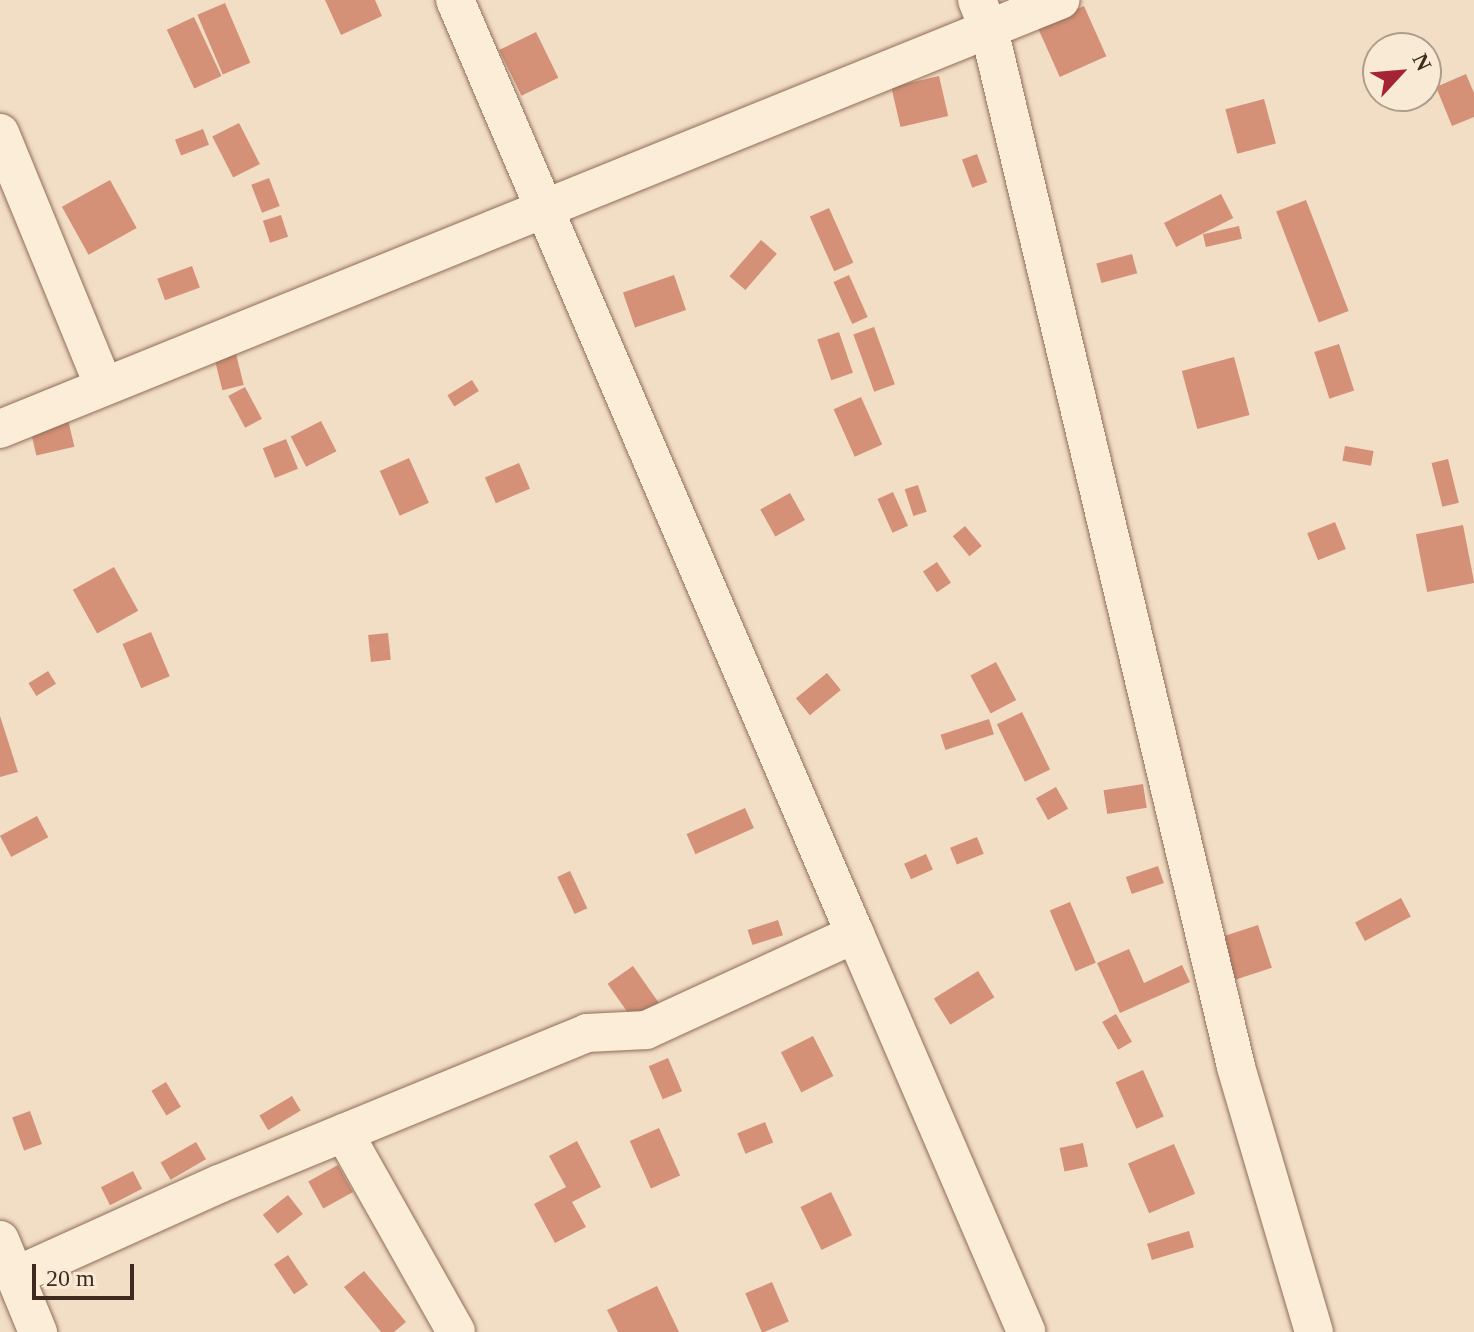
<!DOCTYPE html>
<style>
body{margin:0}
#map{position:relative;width:1474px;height:1332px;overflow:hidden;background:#f2dec5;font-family:Georgia,serif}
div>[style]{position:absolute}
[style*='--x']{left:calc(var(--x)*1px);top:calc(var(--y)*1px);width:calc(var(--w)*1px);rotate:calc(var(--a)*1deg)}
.building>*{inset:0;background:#d49177;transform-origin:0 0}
.roads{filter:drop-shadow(0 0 2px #906e59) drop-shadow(0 0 2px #906e59)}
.minor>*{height:38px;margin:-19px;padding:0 19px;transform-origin:19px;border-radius:19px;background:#fcedd9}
span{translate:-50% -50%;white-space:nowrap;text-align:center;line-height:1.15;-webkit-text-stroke:6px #f9ead5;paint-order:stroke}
.north{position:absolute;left:1362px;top:32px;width:80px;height:80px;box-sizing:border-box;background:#f9ead5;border:2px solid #ae9d8c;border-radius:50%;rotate:64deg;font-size:22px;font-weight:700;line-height:32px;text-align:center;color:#3e291e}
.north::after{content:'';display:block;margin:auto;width:28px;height:36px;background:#a52336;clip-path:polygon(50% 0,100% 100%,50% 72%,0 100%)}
.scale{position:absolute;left:32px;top:1264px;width:102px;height:36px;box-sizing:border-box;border:4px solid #3e291e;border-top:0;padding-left:10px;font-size:24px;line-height:28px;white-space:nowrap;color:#3e291e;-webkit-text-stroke:6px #f9ead5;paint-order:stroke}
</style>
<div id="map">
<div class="building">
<div style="clip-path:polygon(325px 0,375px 0,382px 16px,341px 35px)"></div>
<div style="left:225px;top:3px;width:65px;height:30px;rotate:67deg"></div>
<div style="left:1084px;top:6px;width:55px;height:51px;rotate:66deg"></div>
<div style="left:194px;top:17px;width:65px;height:30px;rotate:65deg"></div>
<div style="left:536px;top:32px;width:51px;height:41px;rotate:64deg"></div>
<div style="clip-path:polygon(1466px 74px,1474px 93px,1474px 117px,1452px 126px,1436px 87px)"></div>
<div style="left:939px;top:76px;width:41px;height:49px;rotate:77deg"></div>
<div style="left:1264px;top:99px;width:46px;height:40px;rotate:75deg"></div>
<div style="left:239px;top:123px;width:46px;height:30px;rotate:63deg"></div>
<div style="left:203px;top:129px;width:17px;height:30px;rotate:69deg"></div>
<div style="left:977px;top:154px;width:30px;height:16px;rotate:70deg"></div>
<div style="left:269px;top:178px;width:30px;height:19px;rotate:69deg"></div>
<div style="left:110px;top:180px;width:55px;height:55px;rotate:61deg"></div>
<div style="left:1221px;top:194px;width:27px;height:64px;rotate:63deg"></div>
<div style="left:1306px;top:200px;width:119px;height:32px;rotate:69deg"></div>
<div style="left:829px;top:208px;width:60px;height:21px;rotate:66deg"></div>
<div style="left:281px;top:215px;width:23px;height:19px;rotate:72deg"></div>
<div style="left:1239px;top:226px;width:13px;height:37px;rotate:77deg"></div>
<div style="left:761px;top:240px;width:21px;height:48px;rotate:41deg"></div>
<div style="left:1132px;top:254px;width:20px;height:37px;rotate:75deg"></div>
<div style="left:192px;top:266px;width:23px;height:37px;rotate:70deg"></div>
<div style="left:674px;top:275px;width:37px;height:54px;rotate:71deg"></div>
<div style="left:849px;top:275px;width:46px;height:17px;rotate:66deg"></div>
<div style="left:874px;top:327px;width:61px;height:22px;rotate:70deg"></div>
<div style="left:839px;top:332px;width:43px;height:23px;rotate:71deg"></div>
<div style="left:1339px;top:344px;width:49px;height:26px;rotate:72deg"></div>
<div style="left:236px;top:354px;width:32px;height:22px;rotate:76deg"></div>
<div style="left:1234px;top:357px;width:60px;height:54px;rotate:75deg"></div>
<div style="left:472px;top:380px;width:13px;height:29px;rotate:58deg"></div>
<div style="left:245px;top:387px;width:36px;height:19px;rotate:62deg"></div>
<div style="left:861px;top:397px;width:52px;height:30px;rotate:66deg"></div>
<div style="left:64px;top:402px;width:46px;height:39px;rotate:77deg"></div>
<div style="left:321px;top:421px;width:34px;height:34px;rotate:63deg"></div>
<div style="left:286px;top:439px;width:32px;height:25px;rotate:68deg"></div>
<div style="left:1345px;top:446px;width:29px;height:15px;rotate:10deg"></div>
<div style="left:409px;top:458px;width:49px;height:32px;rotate:66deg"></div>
<div style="left:1448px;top:459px;width:45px;height:17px;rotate:76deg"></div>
<div style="left:519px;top:463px;width:28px;height:37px;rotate:67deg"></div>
<div style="left:918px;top:485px;width:28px;height:14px;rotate:72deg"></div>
<div style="left:893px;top:492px;width:37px;height:17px;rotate:66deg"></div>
<div style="left:790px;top:493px;width:31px;height:34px;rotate:61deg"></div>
<div style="left:1335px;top:522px;width:29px;height:30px;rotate:68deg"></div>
<div style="left:1463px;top:525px;width:59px;height:48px;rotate:79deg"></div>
<div style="left:965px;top:526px;width:26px;height:16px;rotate:50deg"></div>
<div style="left:937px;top:562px;width:25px;height:17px;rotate:56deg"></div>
<div style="left:114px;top:567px;width:50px;height:47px;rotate:61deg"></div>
<div style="left:151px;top:632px;width:48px;height:31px;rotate:67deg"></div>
<div style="left:388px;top:633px;width:27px;height:20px;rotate:84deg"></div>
<div style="left:996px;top:662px;width:43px;height:29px;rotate:62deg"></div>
<div style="left:48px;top:671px;width:15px;height:23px;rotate:58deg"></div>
<div style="left:827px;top:673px;width:22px;height:40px;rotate:51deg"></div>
<div style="left:1022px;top:712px;width:64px;height:28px;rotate:64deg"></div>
<div style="clip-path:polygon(0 716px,18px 772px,0 777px)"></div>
<div style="left:989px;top:719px;width:16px;height:51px;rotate:72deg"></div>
<div style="left:1143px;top:784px;width:24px;height:40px;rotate:81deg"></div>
<div style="left:1056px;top:787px;width:25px;height:23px;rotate:61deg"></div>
<div style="left:745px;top:808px;width:22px;height:64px;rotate:66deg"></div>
<div style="left:37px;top:816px;width:24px;height:42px;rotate:62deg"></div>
<div style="left:977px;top:837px;width:18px;height:29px;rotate:68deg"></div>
<div style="left:926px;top:854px;width:17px;height:24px;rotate:66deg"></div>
<div style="left:1158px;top:866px;width:18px;height:34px;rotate:71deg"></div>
<div style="left:570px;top:871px;width:41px;height:14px;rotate:65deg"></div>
<div style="left:1401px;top:898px;width:21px;height:52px;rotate:62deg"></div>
<div style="left:1070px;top:902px;width:66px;height:22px;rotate:67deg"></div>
<div style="left:778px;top:920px;width:16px;height:32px;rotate:72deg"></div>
<div style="left:1258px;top:925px;width:45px;height:45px;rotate:72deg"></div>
<div style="clip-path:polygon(1129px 949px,1144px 983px,1182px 965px,1190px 982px,1120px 1013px,1097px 963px)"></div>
<div style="left:633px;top:966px;width:47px;height:31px;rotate:55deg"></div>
<div style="left:978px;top:971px;width:31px;height:52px;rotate:58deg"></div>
<div style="left:1116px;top:1014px;width:32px;height:16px;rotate:60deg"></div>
<div style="left:813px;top:1036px;width:45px;height:36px;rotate:63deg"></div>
<div style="left:668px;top:1058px;width:36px;height:21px;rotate:67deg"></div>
<div style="left:1143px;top:1070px;width:51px;height:30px;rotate:66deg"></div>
<div style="left:166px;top:1082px;width:29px;height:17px;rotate:59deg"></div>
<div style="left:292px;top:1096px;width:17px;height:38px;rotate:59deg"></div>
<div style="left:30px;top:1111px;width:35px;height:19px;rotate:70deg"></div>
<div style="left:765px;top:1122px;width:22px;height:30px;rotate:68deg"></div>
<div style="left:659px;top:1128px;width:52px;height:32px;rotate:66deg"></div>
<div style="clip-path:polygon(577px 1141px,601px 1187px,572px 1202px,586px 1227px,555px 1243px,534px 1204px,566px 1187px,549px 1156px)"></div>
<div style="left:196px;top:1142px;width:20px;height:41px;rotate:60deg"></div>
<div style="left:1083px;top:1143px;width:24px;height:24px;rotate:78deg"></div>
<div style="left:1174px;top:1144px;width:54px;height:50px;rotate:67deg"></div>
<div style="left:338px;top:1165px;width:31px;height:34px;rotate:61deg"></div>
<div style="left:133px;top:1171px;width:20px;height:36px;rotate:63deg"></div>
<div style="left:831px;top:1192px;width:48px;height:34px;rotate:64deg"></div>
<div style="left:288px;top:1195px;width:24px;height:32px;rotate:52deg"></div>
<div style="left:1189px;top:1231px;width:17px;height:44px;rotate:73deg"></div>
<div style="left:288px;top:1255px;width:36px;height:17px;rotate:56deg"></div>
<div style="clip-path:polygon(364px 1271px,406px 1322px,394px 1332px,381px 1332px,344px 1287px)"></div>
<div style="left:772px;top:1282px;width:43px;height:29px;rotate:67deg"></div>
<div style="clip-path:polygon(657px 1286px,679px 1332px,618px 1332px,607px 1310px)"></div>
</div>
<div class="roads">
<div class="minor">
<div style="--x:455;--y:0;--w:1016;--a:66.82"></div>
<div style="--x:977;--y:0;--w:31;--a:68"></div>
<div style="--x:989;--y:29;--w:1067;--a:76.61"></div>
<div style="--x:1236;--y:1067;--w:276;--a:73.6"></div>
<div style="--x:0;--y:133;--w:274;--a:67.7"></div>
<div style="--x:0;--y:429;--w:1144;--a:-22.03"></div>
<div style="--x:344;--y:1133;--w:228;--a:60.6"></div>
<div style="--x:0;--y:1240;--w:100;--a:67.6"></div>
<div style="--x:15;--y:1276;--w:224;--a:-24.3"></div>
<div style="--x:219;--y:1184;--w:398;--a:-22.3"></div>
<div style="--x:587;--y:1033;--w:59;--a:-2.9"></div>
<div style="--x:646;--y:1030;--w:230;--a:-24.7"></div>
<div style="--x:855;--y:934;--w:433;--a:66.7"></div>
</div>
</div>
<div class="north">N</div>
<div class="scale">20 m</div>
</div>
